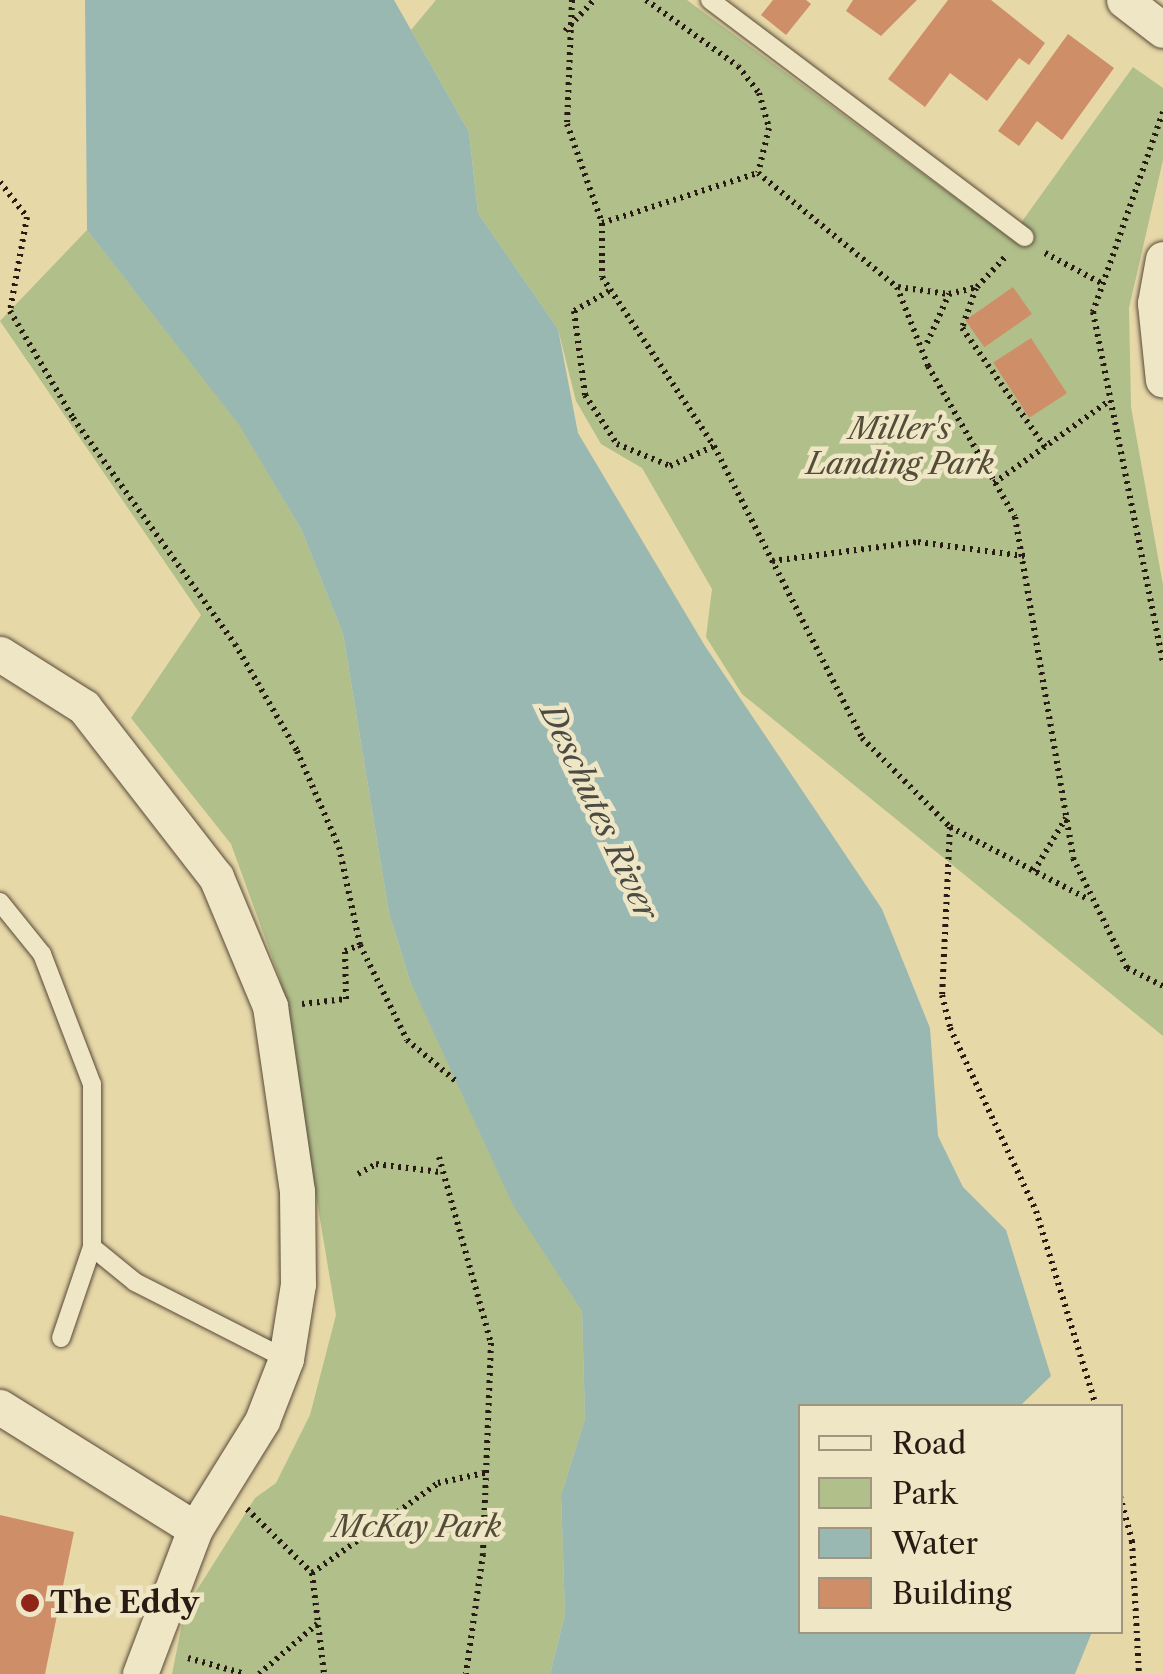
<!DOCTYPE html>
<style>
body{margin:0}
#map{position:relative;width:1163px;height:1674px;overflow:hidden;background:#e7d8a8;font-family:"Libre Caslon Text",serif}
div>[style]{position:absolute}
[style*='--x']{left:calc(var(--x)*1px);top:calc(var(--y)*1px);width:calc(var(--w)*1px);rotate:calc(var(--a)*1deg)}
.green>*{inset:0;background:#b1bf8b}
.water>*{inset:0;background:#9ab8b2}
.building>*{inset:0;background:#ce8e68;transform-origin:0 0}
.path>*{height:6px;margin-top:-3px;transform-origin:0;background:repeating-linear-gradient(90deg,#291b14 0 2.5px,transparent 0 7.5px)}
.roads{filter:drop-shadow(0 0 2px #584a39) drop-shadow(0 0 2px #584a39)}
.lane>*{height:18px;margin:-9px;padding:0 9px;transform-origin:9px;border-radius:9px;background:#efe6c6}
.street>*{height:35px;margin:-17.5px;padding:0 17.5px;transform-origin:17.5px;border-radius:17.5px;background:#efe6c6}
.dots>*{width:28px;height:28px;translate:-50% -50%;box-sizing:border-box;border:5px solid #efe6c6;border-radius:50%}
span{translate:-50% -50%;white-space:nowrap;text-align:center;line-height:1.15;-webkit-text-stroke:9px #efe6c6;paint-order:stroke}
.park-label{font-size:30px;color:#524c38;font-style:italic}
.poi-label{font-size:30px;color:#291b14;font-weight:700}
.left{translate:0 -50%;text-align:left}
.water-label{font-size:32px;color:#4b4a43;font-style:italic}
.legend{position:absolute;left:798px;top:1404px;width:325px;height:230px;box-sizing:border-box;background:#efe6c6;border:2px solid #a0957f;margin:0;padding:12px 18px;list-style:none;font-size:30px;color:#291b14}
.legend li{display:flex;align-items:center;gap:20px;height:50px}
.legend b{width:50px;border:2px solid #a0957f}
</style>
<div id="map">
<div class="green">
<div style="clip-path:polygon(436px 0,687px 0,1010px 238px,1133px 67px,1163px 88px,1163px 160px,1129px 308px,1131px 407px,1163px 585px,1163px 1036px,742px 694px,706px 637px,712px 589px,642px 468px,601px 444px,576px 401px,558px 329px,478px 213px,469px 132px,411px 30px)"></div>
<div style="clip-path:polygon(87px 230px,241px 426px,301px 529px,343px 634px,389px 913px,410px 981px,582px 1311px,585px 1419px,561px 1495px,565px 1614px,550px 1674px,172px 1674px,185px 1609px,255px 1498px,276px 1483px,310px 1415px,336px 1315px,280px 979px,231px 844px,131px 718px,201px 615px,0 321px)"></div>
</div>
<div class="water">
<div style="clip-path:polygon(85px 0,394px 0,469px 132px,478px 213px,558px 329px,578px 433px,705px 646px,882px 909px,930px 1028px,938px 1136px,963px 1187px,1006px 1230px,1051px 1376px,1020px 1406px,800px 1406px,800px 1632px,1092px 1632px,1075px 1674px,550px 1674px,565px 1614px,561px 1495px,585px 1419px,582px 1311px,513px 1205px,410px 981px,389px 913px,343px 634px,301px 529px,240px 426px,87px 230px)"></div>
</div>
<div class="building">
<div style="clip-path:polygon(773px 0,806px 0,811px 4px,786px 35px,761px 15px)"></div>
<div style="clip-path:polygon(853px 0,917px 0,881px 36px,846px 11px)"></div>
<div style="clip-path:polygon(948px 0,991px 0,1045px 43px,1029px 65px,1019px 58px,987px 101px,950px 73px,925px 107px,888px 79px)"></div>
<div style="clip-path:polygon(1068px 34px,1114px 68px,1062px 140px,1037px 121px,1019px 146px,998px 131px)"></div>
<div style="left:1013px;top:287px;width:33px;height:58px;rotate:55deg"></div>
<div style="left:1031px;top:338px;width:66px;height:45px;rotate:57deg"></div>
<div style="clip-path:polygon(0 1515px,74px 1532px,45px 1674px,0 1674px)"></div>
</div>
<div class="path">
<div style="--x:572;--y:0;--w:124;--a:92.3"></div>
<div style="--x:567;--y:124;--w:105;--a:70.5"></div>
<div style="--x:602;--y:223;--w:54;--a:90"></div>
<div style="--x:602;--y:277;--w:203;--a:56.5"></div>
<div style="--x:714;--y:446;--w:327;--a:63.1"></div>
<div style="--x:862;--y:738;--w:125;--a:45.3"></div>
<div style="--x:950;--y:827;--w:153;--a:27.6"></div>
<div style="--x:646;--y:0;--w:113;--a:35.7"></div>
<div style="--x:738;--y:66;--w:34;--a:52"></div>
<div style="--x:759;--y:93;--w:36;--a:74"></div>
<div style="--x:769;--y:128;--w:46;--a:103.7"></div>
<div style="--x:565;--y:31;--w:42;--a:-46.9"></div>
<div style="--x:1163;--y:112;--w:212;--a:109.3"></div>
<div style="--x:1093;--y:312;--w:357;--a:78.7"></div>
<div style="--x:758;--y:173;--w:180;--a:39.4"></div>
<div style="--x:897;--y:287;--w:85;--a:68.6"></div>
<div style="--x:928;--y:366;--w:174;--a:60.1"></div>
<div style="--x:1015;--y:517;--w:346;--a:80.3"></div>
<div style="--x:1073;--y:858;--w:123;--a:63.9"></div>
<div style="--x:1127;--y:968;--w:40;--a:26.6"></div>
<div style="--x:0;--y:182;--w:44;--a:52.4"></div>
<div style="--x:27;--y:217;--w:96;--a:100.3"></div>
<div style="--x:10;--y:311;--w:124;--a:59.5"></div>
<div style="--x:73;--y:418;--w:278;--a:54.4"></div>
<div style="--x:235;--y:644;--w:124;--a:59.9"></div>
<div style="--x:297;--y:751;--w:105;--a:66.4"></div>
<div style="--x:339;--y:847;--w:100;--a:77.9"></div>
<div style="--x:602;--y:223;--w:164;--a:-17.8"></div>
<div style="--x:1045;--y:253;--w:66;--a:28.1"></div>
<div style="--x:898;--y:287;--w:51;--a:7.8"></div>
<div style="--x:949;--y:294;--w:29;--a:-14"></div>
<div style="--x:977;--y:287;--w:42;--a:-46.9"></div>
<div style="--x:976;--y:288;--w:42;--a:109.3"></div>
<div style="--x:962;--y:328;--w:145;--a:55.1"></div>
<div style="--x:609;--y:291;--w:40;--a:150.3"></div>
<div style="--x:574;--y:311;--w:85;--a:82.5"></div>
<div style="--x:585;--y:395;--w:59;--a:56.9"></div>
<div style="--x:617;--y:444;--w:57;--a:22.5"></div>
<div style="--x:670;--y:466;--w:48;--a:-24.4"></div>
<div style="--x:927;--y:343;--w:54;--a:-65.8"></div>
<div style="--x:994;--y:483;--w:138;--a:-35.5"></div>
<div style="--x:772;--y:561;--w:147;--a:-7.4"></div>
<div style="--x:918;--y:542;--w:108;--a:7.5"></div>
<div style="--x:950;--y:827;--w:168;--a:92.7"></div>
<div style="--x:942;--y:995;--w:34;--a:76"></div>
<div style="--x:950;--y:1028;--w:202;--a:64.8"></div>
<div style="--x:1036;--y:1211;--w:204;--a:72.9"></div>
<div style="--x:1034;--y:871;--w:62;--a:-58.9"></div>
<div style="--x:302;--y:1004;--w:44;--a:-6.5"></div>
<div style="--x:346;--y:999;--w:48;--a:-91.2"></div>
<div style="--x:345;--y:951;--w:16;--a:-22"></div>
<div style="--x:360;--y:945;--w:106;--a:63.7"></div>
<div style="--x:407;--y:1040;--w:67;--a:40.1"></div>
<div style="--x:439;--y:1157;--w:193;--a:74.4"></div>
<div style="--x:491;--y:1343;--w:211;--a:92.2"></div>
<div style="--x:483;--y:1554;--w:121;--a:98.1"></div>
<div style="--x:358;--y:1174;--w:21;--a:-29"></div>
<div style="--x:376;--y:1164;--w:64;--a:7.1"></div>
<div style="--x:1120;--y:1496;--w:47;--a:75.1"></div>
<div style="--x:1132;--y:1541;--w:133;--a:87"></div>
<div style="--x:247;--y:1509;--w:91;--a:44.6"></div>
<div style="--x:312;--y:1573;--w:102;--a:83.2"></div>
<div style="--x:312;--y:1573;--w:155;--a:-35.5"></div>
<div style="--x:438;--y:1483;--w:52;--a:-12.2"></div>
<div style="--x:188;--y:1658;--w:59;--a:15.7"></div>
<div style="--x:259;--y:1674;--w:77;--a:-40.8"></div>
</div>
<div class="roads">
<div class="lane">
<div style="--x:710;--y:0;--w:394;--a:37"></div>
<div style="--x:0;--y:902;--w:67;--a:51.1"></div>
<div style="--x:42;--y:954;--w:139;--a:69"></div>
<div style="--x:92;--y:1084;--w:163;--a:90"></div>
<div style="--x:92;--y:1247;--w:96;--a:108.8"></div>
<div style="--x:92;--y:1247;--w:55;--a:39.1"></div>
<div style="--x:135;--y:1282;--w:169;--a:27"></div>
</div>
<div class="street">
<div style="--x:1124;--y:0;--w:49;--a:37.6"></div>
<div style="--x:1163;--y:259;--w:45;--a:100.3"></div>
<div style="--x:1155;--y:303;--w:77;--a:84.1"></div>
<div style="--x:0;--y:654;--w:99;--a:32.2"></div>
<div style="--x:84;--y:707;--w:215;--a:52.2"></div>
<div style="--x:216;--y:877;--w:140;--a:67.3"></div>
<div style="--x:270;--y:1006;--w:187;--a:81.7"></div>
<div style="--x:297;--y:1191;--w:93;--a:89.4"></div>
<div style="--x:298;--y:1284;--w:76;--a:99.1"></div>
<div style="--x:286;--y:1359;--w:66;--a:111.2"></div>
<div style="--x:262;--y:1421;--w:127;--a:121.8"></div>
<div style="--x:195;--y:1529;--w:155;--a:110.8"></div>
<div style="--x:0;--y:1407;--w:230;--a:32"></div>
</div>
</div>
<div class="dots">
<div style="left:30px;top:1603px;background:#8f2418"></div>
</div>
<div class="park-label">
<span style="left:900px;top:446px">Miller's<br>Landing Park</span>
<span style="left:417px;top:1527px">McKay Park</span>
</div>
<div class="poi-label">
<span class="left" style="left:50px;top:1603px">The Eddy</span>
</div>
<div class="water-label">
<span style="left:599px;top:812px;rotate:65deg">Deschutes River</span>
</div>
<ul class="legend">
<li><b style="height:12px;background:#efe6c6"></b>Road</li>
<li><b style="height:28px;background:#b1bf8b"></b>Park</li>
<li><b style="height:28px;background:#9ab8b2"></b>Water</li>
<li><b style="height:28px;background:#ce8e68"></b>Building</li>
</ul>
</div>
